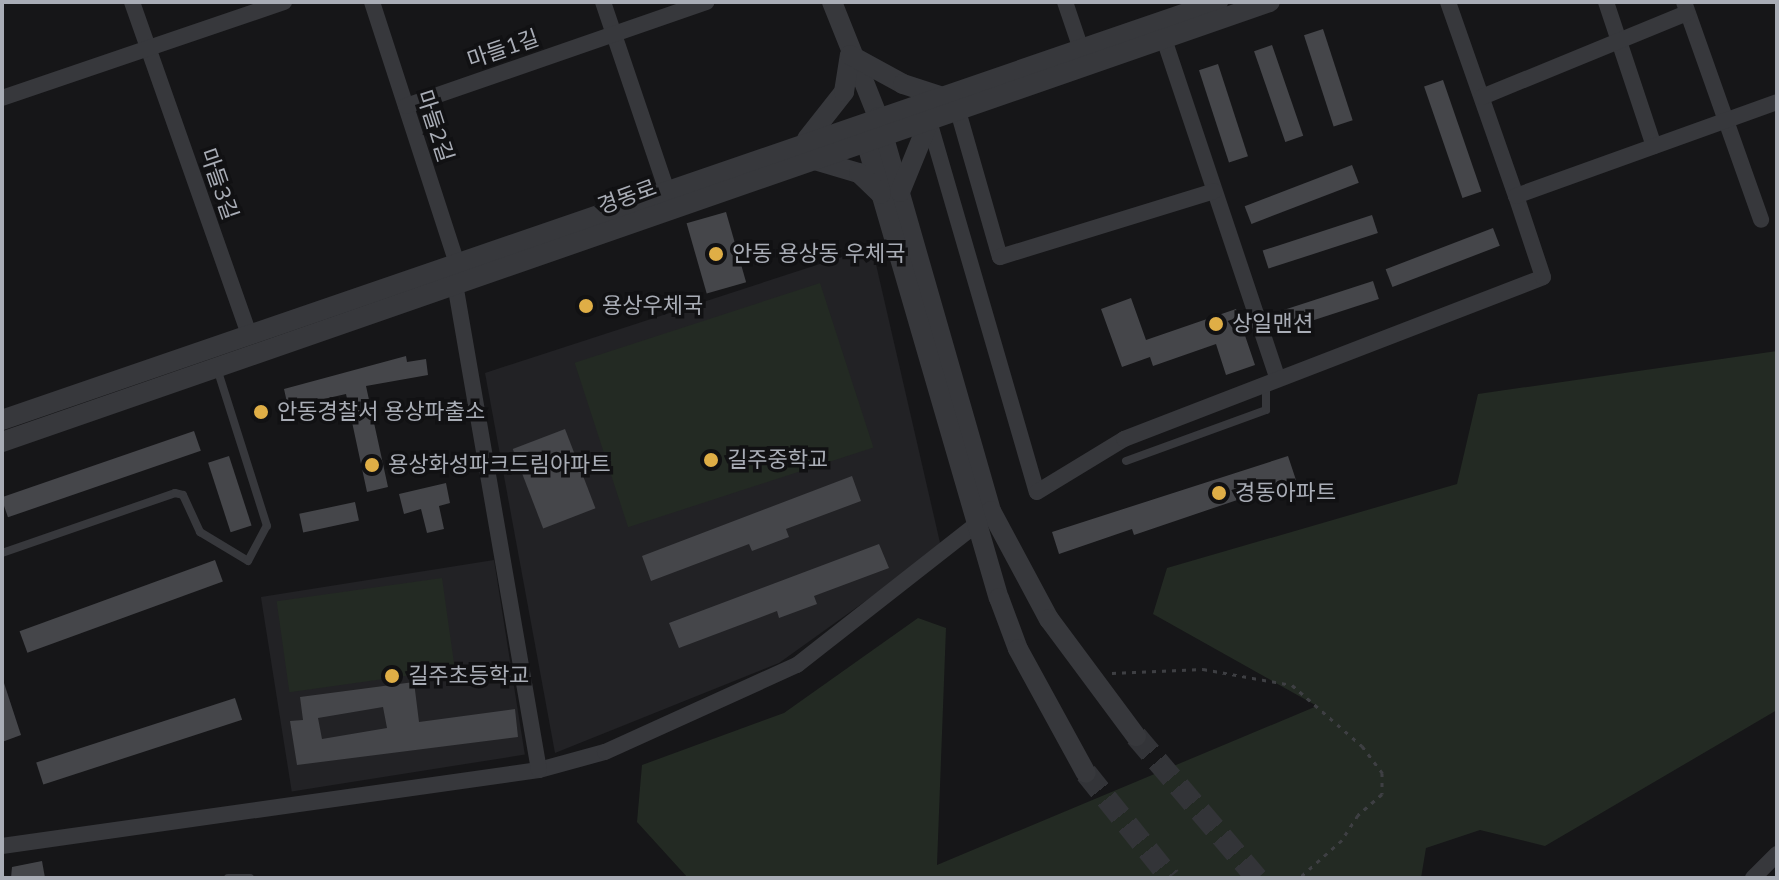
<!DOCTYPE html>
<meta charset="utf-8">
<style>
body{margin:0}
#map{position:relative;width:1779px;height:880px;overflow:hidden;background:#161618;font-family:Mulish,"Noto Sans KR",sans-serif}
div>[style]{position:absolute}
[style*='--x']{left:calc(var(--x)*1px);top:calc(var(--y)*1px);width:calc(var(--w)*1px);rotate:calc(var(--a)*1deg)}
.built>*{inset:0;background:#222225;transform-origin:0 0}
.green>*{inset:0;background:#232a23;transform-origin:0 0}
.building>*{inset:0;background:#45464a;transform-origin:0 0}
.secondary-tunnel>*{height:22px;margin-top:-11px;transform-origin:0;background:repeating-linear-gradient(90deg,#333438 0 22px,transparent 0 33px)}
.path>*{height:3px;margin-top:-1.5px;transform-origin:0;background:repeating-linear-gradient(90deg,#3e3f43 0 4px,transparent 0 10px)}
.service>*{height:8px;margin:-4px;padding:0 4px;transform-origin:4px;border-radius:4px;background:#37383c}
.minor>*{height:16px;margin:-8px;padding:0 8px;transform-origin:8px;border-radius:8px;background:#37383c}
.tertiary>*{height:20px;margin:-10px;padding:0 10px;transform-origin:10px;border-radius:10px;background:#37383c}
.dots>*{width:22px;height:22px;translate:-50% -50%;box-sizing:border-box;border:4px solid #111113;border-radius:50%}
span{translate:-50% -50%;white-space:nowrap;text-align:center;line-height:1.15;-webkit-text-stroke:7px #111113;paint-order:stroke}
.street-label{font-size:22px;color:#a9adb6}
.poi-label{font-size:22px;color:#a9adb6}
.left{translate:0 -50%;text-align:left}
.frame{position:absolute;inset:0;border:4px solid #a9adb6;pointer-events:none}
</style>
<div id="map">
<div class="built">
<div style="clip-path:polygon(872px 247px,941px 547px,779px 663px,555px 753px,485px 373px)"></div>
<div style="left:494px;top:560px;width:197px;height:236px;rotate:81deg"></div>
</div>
<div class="green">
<div style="left:820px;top:283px;width:173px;height:258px;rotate:72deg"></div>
<div style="clip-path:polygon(1777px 351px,1777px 710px,1545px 846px,1480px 830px,1426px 848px,1421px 878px,688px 878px,637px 822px,642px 765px,784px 713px,918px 618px,946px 628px,937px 865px,1317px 706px,1153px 614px,1167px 568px,1457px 484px,1478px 394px)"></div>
<div style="left:442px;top:578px;width:92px;height:167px;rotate:82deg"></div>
</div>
<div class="building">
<div style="left:1323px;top:29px;width:96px;height:20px;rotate:72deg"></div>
<div style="left:1272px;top:45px;width:96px;height:19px;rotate:71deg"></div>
<div style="left:1218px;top:64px;width:97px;height:20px;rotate:72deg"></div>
<div style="left:1443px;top:80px;width:118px;height:20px;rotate:71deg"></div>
<div style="left:1352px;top:165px;width:19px;height:115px;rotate:69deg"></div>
<div style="left:726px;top:212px;width:73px;height:41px;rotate:74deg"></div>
<div style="left:1372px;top:215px;width:19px;height:115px;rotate:72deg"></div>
<div style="left:1493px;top:228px;width:19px;height:115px;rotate:69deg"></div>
<div style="left:1373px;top:281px;width:19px;height:98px;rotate:72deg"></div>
<div style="clip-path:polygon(1131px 298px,1146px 340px,1236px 309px,1255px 365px,1226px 375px,1216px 344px,1153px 366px,1150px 357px,1122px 367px,1101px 309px)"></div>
<div style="clip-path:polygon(406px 356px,407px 362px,426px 359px,428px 375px,366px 386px,388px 487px,367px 492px,346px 394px,288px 407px,284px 389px)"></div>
<div style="left:565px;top:429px;width:85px;height:56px;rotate:69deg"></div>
<div style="left:194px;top:431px;width:21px;height:204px;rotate:71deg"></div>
<div style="left:229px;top:456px;width:73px;height:22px;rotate:72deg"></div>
<div style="clip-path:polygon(1288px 456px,1296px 480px,1134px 535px,1132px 529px,1059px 554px,1052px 532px)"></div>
<div style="clip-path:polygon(852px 476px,861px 501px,786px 529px,789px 537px,752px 551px,749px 544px,651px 581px,642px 556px)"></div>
<div style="clip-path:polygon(446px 483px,450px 503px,439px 506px,444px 529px,427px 533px,421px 509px,404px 514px,399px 494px)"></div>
<div style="left:355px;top:502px;width:19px;height:57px;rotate:78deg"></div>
<div style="clip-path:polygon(879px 544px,889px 568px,814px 596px,817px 604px,779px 618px,777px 611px,679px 648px,669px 623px)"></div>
<div style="left:215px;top:560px;width:23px;height:208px;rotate:70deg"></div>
<div style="clip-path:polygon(evenodd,414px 682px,419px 722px,515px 709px,518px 737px,297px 765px,290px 721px,303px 720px,300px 697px,414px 682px,383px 707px,387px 728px,322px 739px,318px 718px,383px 707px)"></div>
<div style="clip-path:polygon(4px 683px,21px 735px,2px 742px,2px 684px)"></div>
<div style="left:235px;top:698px;width:23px;height:209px;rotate:72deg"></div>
<div style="clip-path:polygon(42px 861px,45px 878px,11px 878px,12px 867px)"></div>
</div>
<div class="secondary-tunnel">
<div style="--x:1136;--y:736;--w:187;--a:49.6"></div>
<div style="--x:1086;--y:773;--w:134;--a:51.3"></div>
</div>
<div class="path">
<div style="--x:1112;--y:673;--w:91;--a:-2.5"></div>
<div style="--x:1203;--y:669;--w:90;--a:10.2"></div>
<div style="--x:1292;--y:685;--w:93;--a:41.1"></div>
<div style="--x:1362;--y:746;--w:34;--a:53"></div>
<div style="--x:1382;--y:773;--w:21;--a:90"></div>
<div style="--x:1382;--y:794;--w:32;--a:139"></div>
<div style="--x:1358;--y:815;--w:30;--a:123"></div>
<div style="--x:1342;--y:840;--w:57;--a:138.5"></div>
</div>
<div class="service">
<div style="--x:1126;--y:461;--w:149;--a:-20"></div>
<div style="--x:1266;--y:410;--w:28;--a:-90"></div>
<div style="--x:2;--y:553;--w:183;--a:-19.1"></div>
<div style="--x:175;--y:493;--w:8;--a:14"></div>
<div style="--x:183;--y:495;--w:41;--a:65.3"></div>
<div style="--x:200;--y:532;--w:56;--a:31.1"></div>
<div style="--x:248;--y:561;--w:40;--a:-62"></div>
<div style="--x:267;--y:526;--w:166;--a:-107.6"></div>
<div style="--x:228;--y:878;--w:22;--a:0"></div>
</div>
<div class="minor">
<div style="--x:132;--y:2;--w:352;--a:70.6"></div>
<div style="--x:372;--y:2;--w:274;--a:72"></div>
<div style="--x:603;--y:2;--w:196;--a:71.3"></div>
<div style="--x:1065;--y:2;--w:50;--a:71.2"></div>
<div style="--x:1448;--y:2;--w:206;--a:70.7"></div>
<div style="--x:1606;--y:2;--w:152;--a:71.6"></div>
<div style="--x:1684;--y:2;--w:231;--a:70.5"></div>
<div style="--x:1164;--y:39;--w:356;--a:71.5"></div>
<div style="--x:1482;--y:97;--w:222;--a:-22.3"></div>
<div style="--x:2;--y:98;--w:298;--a:-18.8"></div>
<div style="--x:406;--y:106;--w:318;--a:-19.1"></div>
<div style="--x:958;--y:111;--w:152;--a:74"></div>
<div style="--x:1000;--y:257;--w:224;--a:-17.1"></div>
<div style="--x:929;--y:121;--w:386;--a:73.8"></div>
<div style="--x:1037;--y:492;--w:102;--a:-31.3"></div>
<div style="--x:1124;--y:439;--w:449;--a:-21.1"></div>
<div style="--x:1543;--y:277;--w:85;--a:-108.4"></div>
<div style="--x:1516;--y:196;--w:277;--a:-19.8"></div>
<div style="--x:539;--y:770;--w:68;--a:-15.3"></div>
<div style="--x:605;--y:752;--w:211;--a:-24.4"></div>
<div style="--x:797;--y:665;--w:240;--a:-38.1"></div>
<div style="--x:2;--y:846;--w:542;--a:-8.06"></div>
<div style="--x:539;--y:770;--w:493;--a:-99.8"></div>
<div style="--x:1753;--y:878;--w:34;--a:-45"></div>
</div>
<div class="tertiary">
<div style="--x:832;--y:2;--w:124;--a:68.2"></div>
<div style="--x:878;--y:117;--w:410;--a:74"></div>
<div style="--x:991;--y:511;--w:123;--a:61.8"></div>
<div style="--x:1049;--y:619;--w:146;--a:53.4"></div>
<div style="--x:863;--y:131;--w:486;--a:73.8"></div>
<div style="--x:999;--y:598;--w:54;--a:69.6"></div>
<div style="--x:1018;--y:649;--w:141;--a:61.3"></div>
<div style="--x:807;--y:139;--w:60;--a:-51.8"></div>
<div style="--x:844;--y:92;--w:37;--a:-81"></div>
<div style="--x:850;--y:55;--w:60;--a:28.7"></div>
<div style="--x:903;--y:84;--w:42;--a:18"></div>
<div style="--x:811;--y:159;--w:50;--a:16.3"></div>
<div style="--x:859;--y:173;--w:30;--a:44"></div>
<div style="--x:900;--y:192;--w:77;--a:-67.8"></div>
<div style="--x:2;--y:420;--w:1286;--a:-18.97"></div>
<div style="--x:2;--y:442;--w:1342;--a:-19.14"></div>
</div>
<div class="dots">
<div style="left:716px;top:254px;background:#dfae46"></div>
<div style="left:586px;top:306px;background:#dfae46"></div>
<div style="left:1216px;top:324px;background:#dfae46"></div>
<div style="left:261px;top:412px;background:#dfae46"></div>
<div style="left:711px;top:460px;background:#dfae46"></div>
<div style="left:372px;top:465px;background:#dfae46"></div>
<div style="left:1219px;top:493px;background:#dfae46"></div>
<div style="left:392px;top:676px;background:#dfae46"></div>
</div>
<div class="street-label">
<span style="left:503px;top:49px;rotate:-19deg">마들1길</span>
<span style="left:435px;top:126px;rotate:72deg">마들2길</span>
<span style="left:219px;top:184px;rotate:71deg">마들3길</span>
<span style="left:627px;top:197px;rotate:-20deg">경동로</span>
</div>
<div class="poi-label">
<span class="left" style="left:732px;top:254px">안동 용상동 우체국</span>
<span class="left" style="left:602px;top:306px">용상우체국</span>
<span class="left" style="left:1232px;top:324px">상일맨션</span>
<span class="left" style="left:277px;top:412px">안동경찰서 용상파출소</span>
<span class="left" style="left:727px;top:460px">길주중학교</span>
<span class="left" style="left:388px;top:465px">용상화성파크드림아파트</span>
<span class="left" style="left:1235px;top:493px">경동아파트</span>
<span class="left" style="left:408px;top:676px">길주초등학교</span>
</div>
<div class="frame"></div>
</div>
